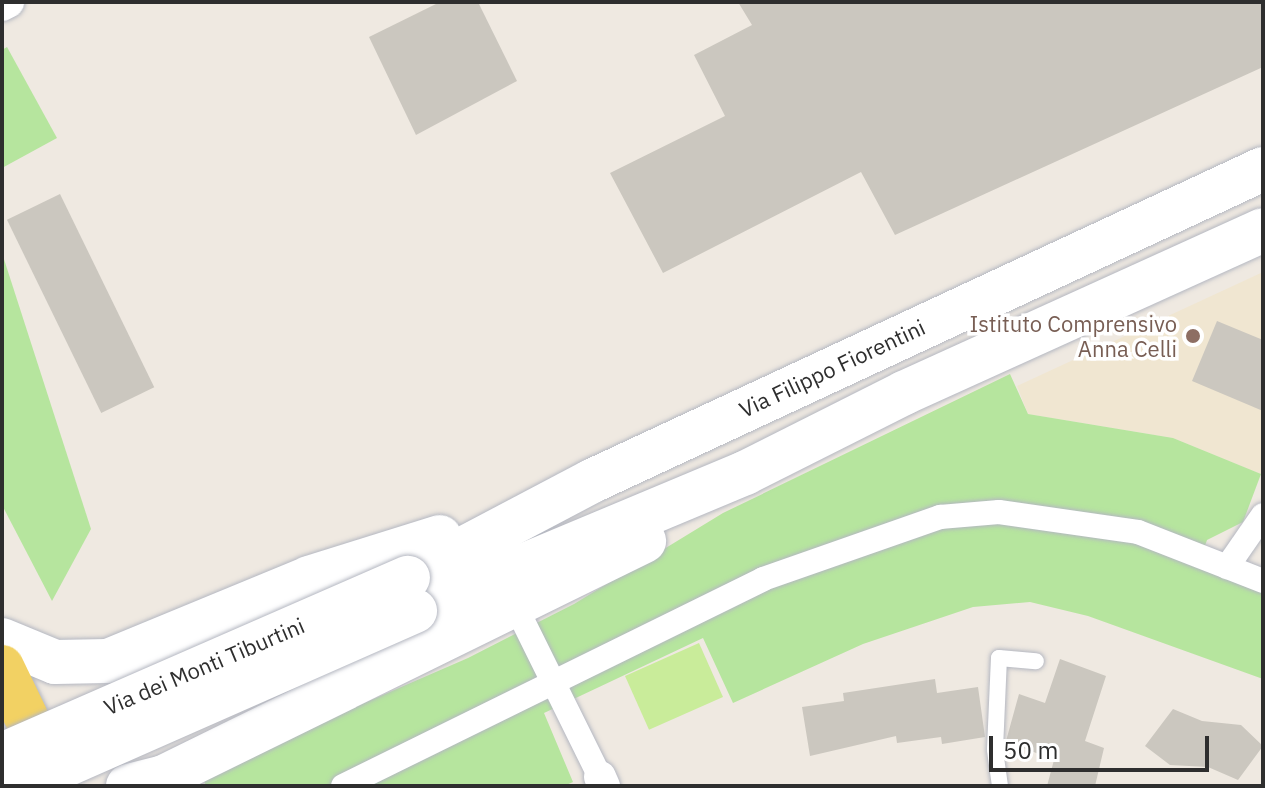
<!DOCTYPE html>
<style>
body{margin:0}
#map{position:relative;width:1265px;height:788px;overflow:hidden;background:#efe9e1;font-family:"IBM Plex Sans",sans-serif}
div>[style]{position:absolute}
[style*='--x']{left:calc(var(--x)*1px);top:calc(var(--y)*1px);width:calc(var(--w)*1px);rotate:calc(var(--a)*1deg)}
.education>*{inset:0;background:#f0e6d1}
.green>*{inset:0;background:#b6e59e}
.pitch>*{inset:0;background:#c9ec9a;transform-origin:0 0}
.building>*{inset:0;background:#cbc7bf;transform-origin:0 0}
.roads{filter:drop-shadow(0 0 2px #b4b7c1) drop-shadow(0 0 2px #b4b7c1)}
.service>*{height:16px;margin:-8px;padding:0 8px;transform-origin:8px;border-radius:8px;background:#fff}
.pedestrian>*{height:24px;margin:-12px;padding:0 12px;transform-origin:12px;border-radius:12px;background:#fff}
.minor>*{height:32px;margin:-16px;padding:0 16px;transform-origin:16px;border-radius:16px;background:#fff}
.secondary>*{height:44px;margin:-22px;padding:0 22px;transform-origin:22px;border-radius:22px;background:#fff}
.primary>*{height:44px;margin:-22px;padding:0 22px;transform-origin:22px;border-radius:22px;background:#f2d163}
.bridges{filter:drop-shadow(0 0 2px #b4b7c1) drop-shadow(0 0 2px #b4b7c1)}
.secondary-bridge>*{height:44px;margin:-22px;padding:0 22px;transform-origin:22px;border-radius:22px;background:#fff}
.dots>*{width:22px;height:22px;translate:-50% -50%;box-sizing:border-box;border:4px solid #fff;border-radius:50%}
span{translate:-50% -50%;white-space:nowrap;text-align:center;line-height:1.15;-webkit-text-stroke:7px #fff;paint-order:stroke}
.education-label{font-size:22px;color:#785e54}
.right{translate:-100% -50%;text-align:right}
.street-label{font-size:22px;color:#2e2e2e}
.frame{position:absolute;inset:0;border:4px solid #2e2e2e;pointer-events:none}
.scale{position:absolute;left:989px;top:736px;width:220px;height:36px;box-sizing:border-box;border:4px solid #2e2e2e;border-top:0;padding-left:10px;font-size:24px;line-height:28px;white-space:nowrap;color:#2e2e2e;-webkit-text-stroke:6px #fff;paint-order:stroke}
</style>
<div id="map">
<div class="education">
<div style="clip-path:polygon(1263px 272px,1263px 475px,1173px 438px,1028px 414px,1017px 386px)"></div>
</div>
<div class="green">
<div style="clip-path:polygon(7px 47px,57px 138px,2px 168px,2px 50px)"></div>
<div style="clip-path:polygon(2px 253px,91px 529px,52px 601px,2px 505px)"></div>
<div style="clip-path:polygon(1010px 374px,1028px 414px,1173px 438px,1261px 474px,1243px 522px,1207px 540px,1198px 566px,1263px 590px,1263px 679px,1088px 616px,1030px 602px,973px 607px,863px 644px,733px 703px,703px 638px,544px 713px,573px 782px,564px 786px,206px 786px,204px 781px,263px 747px,468px 658px,574px 604px,723px 513px)"></div>
</div>
<div class="pitch">
<div style="left:699px;top:643px;width:59px;height:81px;rotate:66deg"></div>
</div>
<div class="building">
<div style="clip-path:polygon(440px 2px,478px 2px,517px 81px,416px 135px,369px 37px)"></div>
<div style="clip-path:polygon(738px 2px,1263px 2px,1263px 67px,895px 235px,861px 172px,663px 273px,610px 173px,725px 116px,694px 55px,752px 25px)"></div>
<div style="left:60px;top:194px;width:215px;height:59px;rotate:64deg"></div>
<div style="clip-path:polygon(1217px 321px,1263px 340px,1263px 411px,1192px 381px)"></div>
<div style="clip-path:polygon(1060px 659px,1106px 676px,1085px 741px,1104px 748px,1095px 786px,1047px 786px,1054px 760px,1006px 741px,1019px 694px,1045px 703px)"></div>
<div style="clip-path:polygon(935px 679px,937px 693px,978px 687px,985px 737px,942px 744px,941px 737px,897px 743px,896px 736px,810px 756px,802px 707px,844px 701px,843px 693px)"></div>
<div style="clip-path:polygon(1173px 709px,1202px 721px,1241px 725px,1263px 746px,1238px 780px,1208px 767px,1170px 765px,1145px 746px)"></div>
</div>
<div class="roads">
<div class="service">
<div style="--x:1000;--y:786;--w:37;--a:-98"></div>
<div style="--x:995;--y:749;--w:91;--a:-87.5"></div>
<div style="--x:999;--y:658;--w:37;--a:5"></div>
</div>
<div class="pedestrian">
<div style="--x:1227;--y:567;--w:63;--a:-55.3"></div>
<div style="--x:516;--y:607;--w:190;--a:63.7"></div>
<div style="--x:343;--y:786;--w:468;--a:-26.2"></div>
<div style="--x:763;--y:579;--w:188;--a:-19.3"></div>
<div style="--x:940;--y:517;--w:59;--a:-4.8"></div>
<div style="--x:999;--y:512;--w:140;--a:8.2"></div>
<div style="--x:1138;--y:532;--w:134;--a:21.4"></div>
</div>
<div class="minor">
<div style="--x:2;--y:5;--w:7;--a:-27"></div>
<div style="--x:600;--y:777;--w:10;--a:66"></div>
</div>
<div class="secondary">
<div style="--x:408;--y:578;--w:208;--a:-27.8"></div>
<div style="--x:592;--y:481;--w:740;--a:-24.94"></div>
<div style="--x:415;--y:611;--w:358;--a:-22.7"></div>
<div style="--x:745;--y:473;--w:178;--a:-26.7"></div>
<div style="--x:904;--y:393;--w:394;--a:-24.4"></div>
<div style="--x:2;--y:640;--w:57;--a:22.5"></div>
<div style="--x:55;--y:662;--w:53;--a:-1.1"></div>
<div style="--x:108;--y:661;--w:217;--a:-22.4"></div>
<div style="--x:309;--y:578;--w:137;--a:-17.4"></div>
<div style="--x:128;--y:786;--w:37;--a:-14"></div>
<div style="--x:164;--y:777;--w:535;--a:-26.18"></div>
</div>
<div class="primary">
<div style="--x:2;--y:667;--w:118;--a:64.3"></div>
</div>
</div>
<div class="bridges">
<div class="secondary-bridge">
<div style="--x:2;--y:755;--w:443;--a:-23.6"></div>
<div style="--x:18;--y:786;--w:434;--a:-23.8"></div>
</div>
</div>
<div class="dots">
<div style="left:1193px;top:336px;background:#8d6e63"></div>
</div>
<div class="education-label">
<span class="right" style="left:1177px;top:336px">Istituto Comprensivo<br>Anna Celli</span>
</div>
<div class="street-label">
<span style="left:832px;top:368px;rotate:-25deg">Via Filippo Fiorentini</span>
<span style="left:204px;top:666px;rotate:-23deg">Via dei Monti Tiburtini</span>
</div>
<div class="frame"></div>
<div class="scale">50 m</div>
</div>
